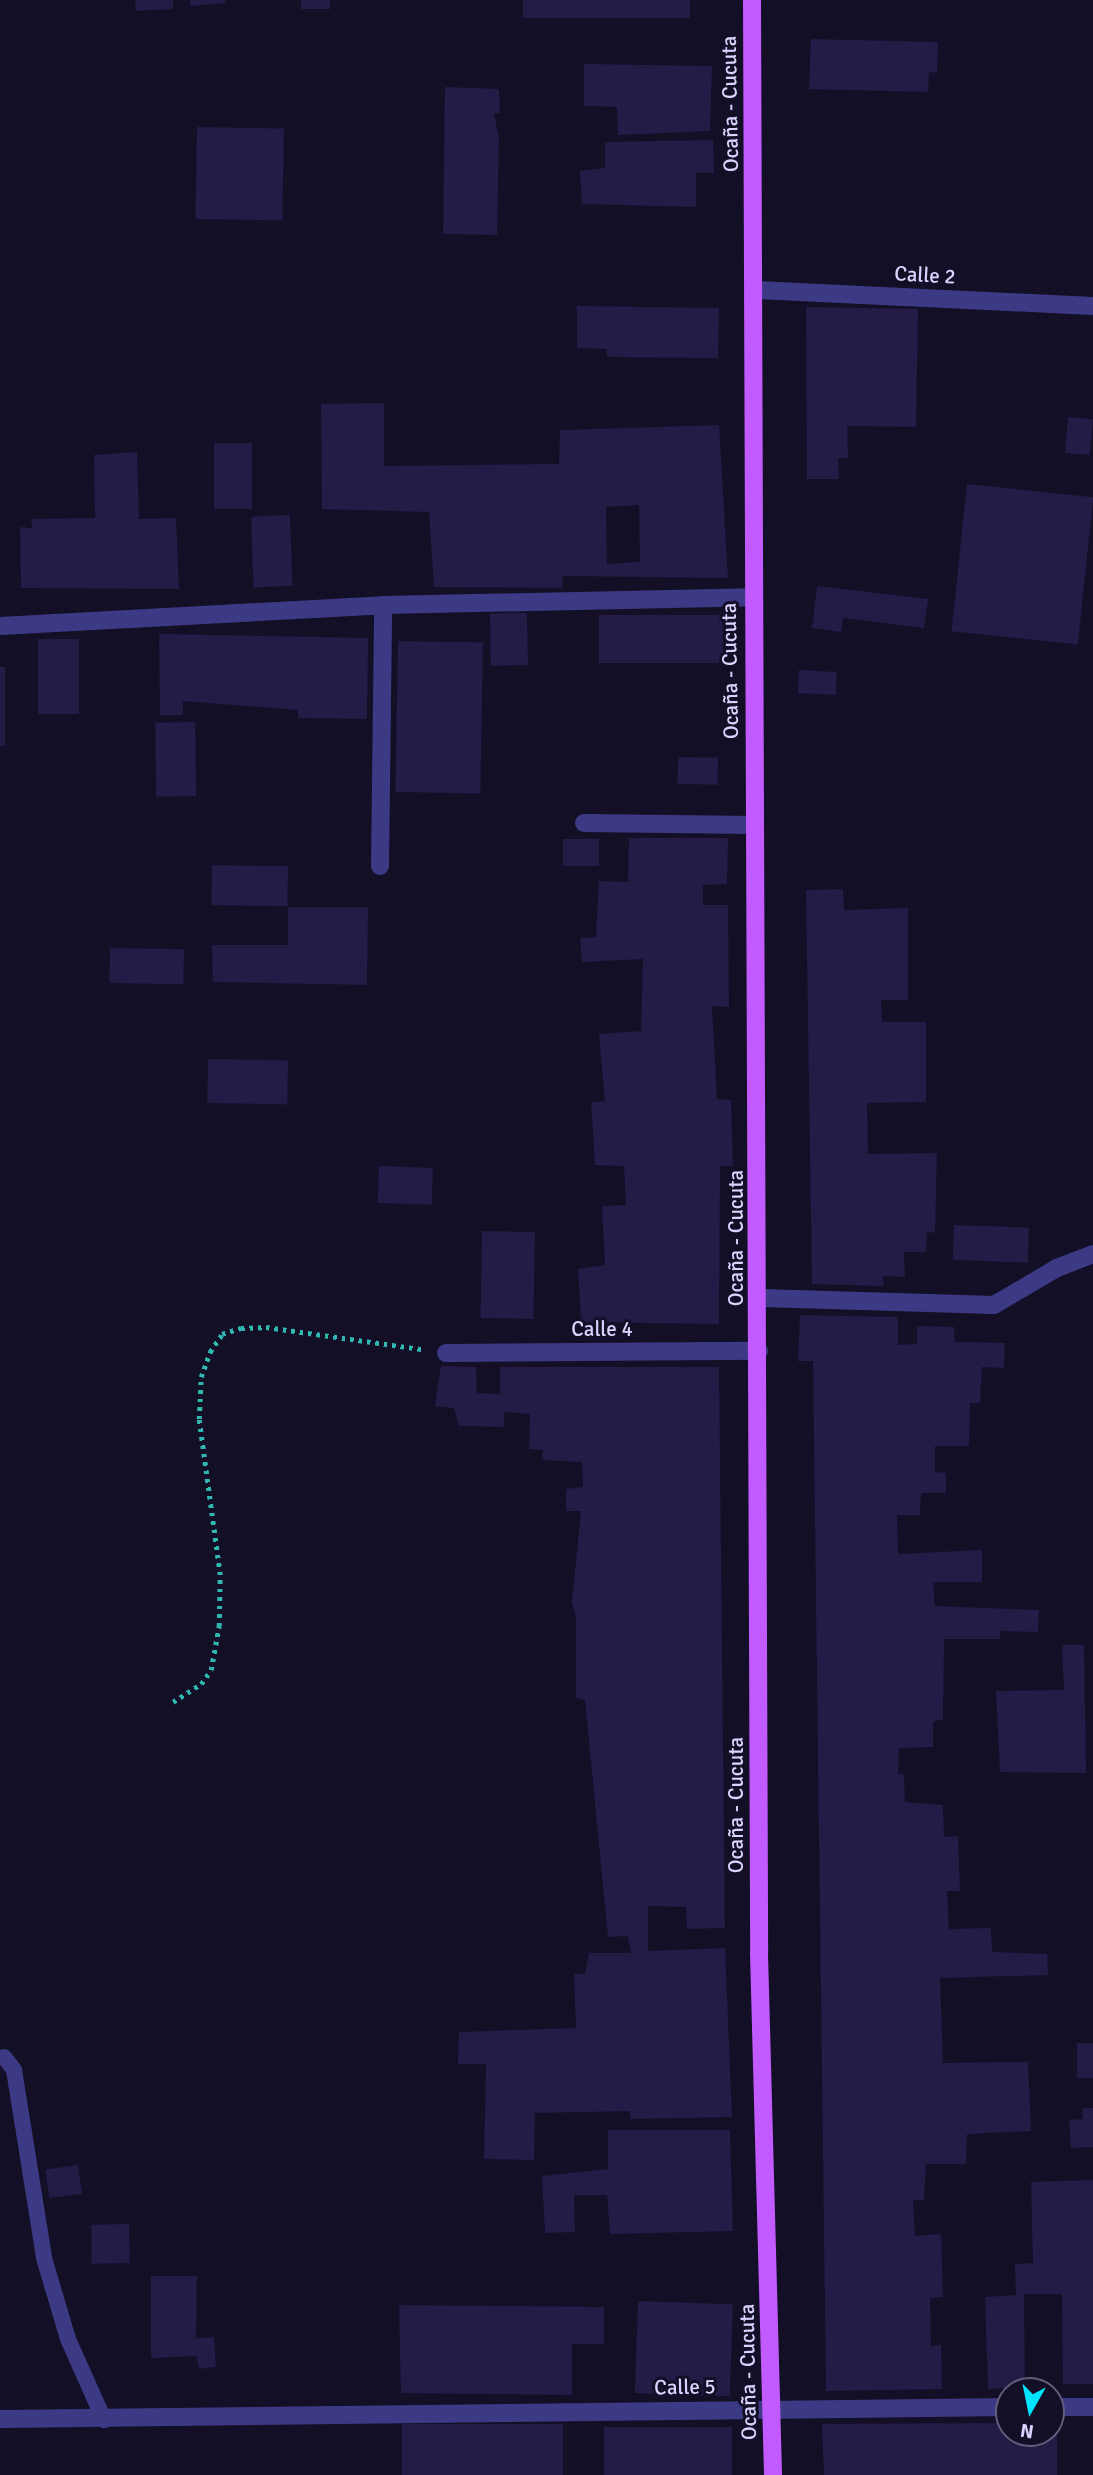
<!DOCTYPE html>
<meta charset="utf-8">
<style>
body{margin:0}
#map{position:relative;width:1093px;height:2475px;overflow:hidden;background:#130f26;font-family:Signika,sans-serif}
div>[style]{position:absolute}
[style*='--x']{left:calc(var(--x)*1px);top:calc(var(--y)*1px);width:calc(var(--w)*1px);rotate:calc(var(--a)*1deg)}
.building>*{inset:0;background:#241b47;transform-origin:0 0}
.path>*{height:4.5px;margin-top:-2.25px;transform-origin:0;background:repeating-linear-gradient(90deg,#2fb8b0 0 3.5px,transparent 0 8.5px)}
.lane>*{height:16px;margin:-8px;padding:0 8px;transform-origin:8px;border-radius:8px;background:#3d3a85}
.street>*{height:18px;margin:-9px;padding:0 9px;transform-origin:9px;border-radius:9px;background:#3d3a85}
.primary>*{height:18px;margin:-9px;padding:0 9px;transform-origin:9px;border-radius:9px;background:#c25bff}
span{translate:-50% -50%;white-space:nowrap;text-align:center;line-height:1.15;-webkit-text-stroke:6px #130f26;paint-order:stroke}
.street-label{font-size:21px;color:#d9d4ff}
.north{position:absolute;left:995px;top:2377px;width:70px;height:70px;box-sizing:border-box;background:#130f26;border:2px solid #625e7d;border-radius:50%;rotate:189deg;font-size:19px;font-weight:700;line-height:28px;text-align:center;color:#d9d4ff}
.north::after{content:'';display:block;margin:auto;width:24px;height:32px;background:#00e5ff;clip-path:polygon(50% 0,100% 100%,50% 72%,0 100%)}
</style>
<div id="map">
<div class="building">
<div style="clip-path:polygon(135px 0,173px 0,173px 9px,136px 11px)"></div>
<div style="clip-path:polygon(190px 0,226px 0,226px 3px,190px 6px)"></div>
<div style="left:301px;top:0;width:29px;height:9px"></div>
<div style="left:523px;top:0;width:167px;height:18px"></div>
<div style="clip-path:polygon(811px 39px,938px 42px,937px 73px,929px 72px,928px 92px,809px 89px)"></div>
<div style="clip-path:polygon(584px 64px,712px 66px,710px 131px,618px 135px,617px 107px,584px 106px)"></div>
<div style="clip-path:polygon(445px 87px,499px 89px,500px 113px,494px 114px,499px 138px,497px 235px,443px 234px)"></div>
<div style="left:197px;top:127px;width:87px;height:92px;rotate:1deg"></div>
<div style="clip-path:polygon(713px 140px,714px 173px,696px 173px,696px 207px,582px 204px,580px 171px,605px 168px,605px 142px)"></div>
<div style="clip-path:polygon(577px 306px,719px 308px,718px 358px,607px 357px,607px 349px,577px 348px)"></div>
<div style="clip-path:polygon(806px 307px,918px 309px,916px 427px,847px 426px,848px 458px,838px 458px,839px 479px,807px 479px)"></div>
<div style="clip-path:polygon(evenodd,384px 403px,384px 466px,559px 464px,560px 430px,719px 425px,728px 578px,563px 576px,562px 588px,434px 587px,429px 512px,322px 509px,321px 404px,384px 403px,639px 505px,640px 562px,607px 564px,606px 507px,639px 505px)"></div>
<div style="left:1068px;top:417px;width:25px;height:36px;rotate:5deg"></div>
<div style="left:252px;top:443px;width:66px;height:38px;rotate:90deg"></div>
<div style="clip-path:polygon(137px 452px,139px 519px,176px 518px,179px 589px,21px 588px,20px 527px,32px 528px,31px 519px,95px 518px,94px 455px)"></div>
<div style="left:967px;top:484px;width:127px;height:148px;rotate:6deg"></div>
<div style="left:290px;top:515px;width:71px;height:39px;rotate:88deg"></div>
<div style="clip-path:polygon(817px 586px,928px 599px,924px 628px,843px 618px,841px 632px,812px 628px)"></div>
<div style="left:527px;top:613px;width:52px;height:37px;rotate:89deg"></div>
<div style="left:599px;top:615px;width:124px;height:48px"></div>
<div style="clip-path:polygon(159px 634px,368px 638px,367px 719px,298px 718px,298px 710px,183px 701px,183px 715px,160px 715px)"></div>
<div style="left:38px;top:639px;width:41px;height:75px"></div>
<div style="left:398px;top:641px;width:85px;height:151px;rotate:1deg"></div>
<div style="left:0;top:667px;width:5px;height:79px"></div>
<div style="left:799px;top:670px;width:38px;height:23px;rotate:3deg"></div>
<div style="left:195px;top:722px;width:74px;height:40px;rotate:89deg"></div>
<div style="left:678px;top:757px;width:40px;height:27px;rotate:1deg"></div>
<div style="clip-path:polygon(629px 838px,728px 838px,727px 884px,703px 885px,703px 905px,728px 905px,729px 1007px,712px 1006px,717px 1099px,731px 1100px,733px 1166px,720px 1166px,719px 1324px,581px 1322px,578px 1269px,605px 1265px,602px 1206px,626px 1205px,624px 1166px,595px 1165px,591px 1102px,605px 1101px,599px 1034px,641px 1031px,643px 959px,582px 962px,580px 938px,596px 937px,599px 881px,628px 882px)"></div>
<div style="left:563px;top:839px;width:36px;height:27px"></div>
<div style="left:212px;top:865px;width:76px;height:40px;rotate:1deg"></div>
<div style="clip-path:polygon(843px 889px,844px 910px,908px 908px,908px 1000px,881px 1000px,882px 1022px,926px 1022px,926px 1102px,867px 1103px,868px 1154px,937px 1153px,935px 1232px,927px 1233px,926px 1252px,904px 1252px,905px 1277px,883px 1276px,884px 1286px,812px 1284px,806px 890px)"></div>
<div style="clip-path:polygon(288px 907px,368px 907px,367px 985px,213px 982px,212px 945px,288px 945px)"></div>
<div style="left:110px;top:948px;width:74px;height:35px;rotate:1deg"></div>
<div style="left:208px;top:1059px;width:80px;height:44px;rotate:1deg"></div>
<div style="left:379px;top:1166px;width:54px;height:37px;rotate:2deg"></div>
<div style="left:954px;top:1225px;width:75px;height:35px;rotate:2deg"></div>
<div style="left:482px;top:1231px;width:53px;height:87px;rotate:1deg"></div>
<div style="clip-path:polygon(800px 1315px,898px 1317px,898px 1345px,917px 1344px,917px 1326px,954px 1327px,955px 1342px,1005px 1343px,1004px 1368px,982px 1367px,980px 1403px,970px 1403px,969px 1446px,935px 1446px,935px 1472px,946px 1473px,946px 1493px,921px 1493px,920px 1515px,897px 1515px,898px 1554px,982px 1550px,982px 1582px,933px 1582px,935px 1606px,1039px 1610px,1038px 1632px,1000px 1631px,1000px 1639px,944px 1639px,943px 1719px,933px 1722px,933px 1747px,899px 1748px,898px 1774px,904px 1775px,905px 1802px,943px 1805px,944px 1837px,958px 1836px,960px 1891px,947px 1891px,949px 1929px,991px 1928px,992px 1952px,1047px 1954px,1048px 1975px,940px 1978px,943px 2063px,1028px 2062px,1031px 2131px,967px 2134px,966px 2164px,926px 2164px,924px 2200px,913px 2200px,915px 2236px,941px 2234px,943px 2297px,930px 2298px,931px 2346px,941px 2345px,942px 2389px,826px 2391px,813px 1361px,798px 1361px)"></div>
<div style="clip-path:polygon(441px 1366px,476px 1367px,477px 1393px,500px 1394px,500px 1367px,719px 1367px,725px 1928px,687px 1929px,686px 1907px,648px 1906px,648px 1951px,725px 1948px,732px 2117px,630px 2119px,630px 2111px,535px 2113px,534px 2160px,484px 2159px,486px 2064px,458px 2064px,459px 2032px,576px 2028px,574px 1974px,585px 1974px,589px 1953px,631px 1953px,628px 1936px,608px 1937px,585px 1700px,576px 1698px,576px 1617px,572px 1602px,581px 1511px,566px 1511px,566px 1489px,583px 1487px,582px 1462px,542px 1460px,543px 1450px,529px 1449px,530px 1414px,504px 1412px,504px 1427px,459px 1426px,454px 1408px,435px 1406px)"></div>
<div style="clip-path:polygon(1062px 1645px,1084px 1645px,1086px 1773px,1000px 1772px,996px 1691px,1064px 1690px)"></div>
<div style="left:1093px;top:2043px;width:35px;height:16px;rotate:90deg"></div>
<div style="clip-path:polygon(1082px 2108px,1093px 2108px,1093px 2147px,1071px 2148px,1069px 2120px,1083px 2119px)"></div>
<div style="clip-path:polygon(608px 2130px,730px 2130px,733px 2231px,610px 2234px,607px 2195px,574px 2195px,575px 2232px,545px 2233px,542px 2176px,608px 2169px)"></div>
<div style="left:78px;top:2165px;width:29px;height:33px;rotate:82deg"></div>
<div style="clip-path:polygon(1093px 2180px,1093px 2384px,1063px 2384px,1062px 2294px,1024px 2294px,1025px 2387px,988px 2389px,985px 2297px,1016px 2295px,1015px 2264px,1033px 2263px,1031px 2182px)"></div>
<div style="left:129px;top:2224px;width:39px;height:38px;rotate:89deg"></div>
<div style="clip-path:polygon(151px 2276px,197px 2276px,196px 2338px,214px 2337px,216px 2367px,199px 2369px,196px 2356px,151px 2358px)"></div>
<div style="left:638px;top:2301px;width:95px;height:92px;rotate:2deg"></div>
<div style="clip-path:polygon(399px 2305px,604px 2307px,604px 2344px,572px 2344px,572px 2395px,401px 2393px)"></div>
<div style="clip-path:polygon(1057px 2422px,1057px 2475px,824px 2475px,822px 2424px,1009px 2423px,1009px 2433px,1051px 2433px,1051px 2423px)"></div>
<div style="left:402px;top:2424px;width:161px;height:51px"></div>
<div style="left:604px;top:2427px;width:128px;height:48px"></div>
</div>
<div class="path">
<div style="--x:173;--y:1702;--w:33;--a:-33"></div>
<div style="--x:201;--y:1684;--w:17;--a:-54"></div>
<div style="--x:211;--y:1670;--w:45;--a:-79.7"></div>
<div style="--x:219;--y:1626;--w:51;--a:-88.9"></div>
<div style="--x:220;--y:1575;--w:157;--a:-97.7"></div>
<div style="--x:199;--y:1419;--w:42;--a:-87.3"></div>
<div style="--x:201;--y:1377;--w:27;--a:-70"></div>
<div style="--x:210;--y:1352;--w:22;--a:-56"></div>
<div style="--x:222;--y:1334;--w:20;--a:-18"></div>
<div style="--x:241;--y:1328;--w:25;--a:-2"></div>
<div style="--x:266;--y:1327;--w:157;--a:8.1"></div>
</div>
<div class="lane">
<div style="--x:4;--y:2057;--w:16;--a:52"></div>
<div style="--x:14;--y:2070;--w:190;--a:80.9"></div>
<div style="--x:44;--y:2258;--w:84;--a:73.5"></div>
<div style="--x:68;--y:2339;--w:89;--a:66"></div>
</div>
<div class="street">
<div style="--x:755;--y:290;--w:338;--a:2.7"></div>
<div style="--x:0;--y:626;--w:384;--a:-3.1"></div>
<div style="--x:383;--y:605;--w:369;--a:-1.2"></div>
<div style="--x:584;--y:823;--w:171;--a:0.7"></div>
<div style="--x:380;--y:866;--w:261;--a:-89.3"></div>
<div style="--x:759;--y:1298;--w:235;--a:1.7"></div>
<div style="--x:994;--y:1305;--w:73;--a:-30.4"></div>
<div style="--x:1057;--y:1268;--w:39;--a:-21"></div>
<div style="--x:446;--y:1353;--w:313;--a:-0.4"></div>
<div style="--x:1051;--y:2407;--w:42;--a:0"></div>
<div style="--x:0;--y:2419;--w:1009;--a:-0.68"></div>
</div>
<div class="primary">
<div style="--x:752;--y:0;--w:1953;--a:89.79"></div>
<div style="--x:759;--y:1953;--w:522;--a:88.46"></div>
</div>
<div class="street-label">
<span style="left:730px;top:104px;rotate:-91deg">Ocaña - Cucuta</span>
<span style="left:925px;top:275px;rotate:3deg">Calle 2</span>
<span style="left:730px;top:671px;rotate:-91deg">Ocaña - Cucuta</span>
<span style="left:736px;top:1238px;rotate:-90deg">Ocaña - Cucuta</span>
<span style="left:602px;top:1329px">Calle 4</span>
<span style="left:736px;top:1805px;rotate:-90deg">Ocaña - Cucuta</span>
<span style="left:748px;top:2372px;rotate:-91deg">Ocaña - Cucuta</span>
<span style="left:685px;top:2387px;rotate:-1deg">Calle 5</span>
</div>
<div class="north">N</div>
</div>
